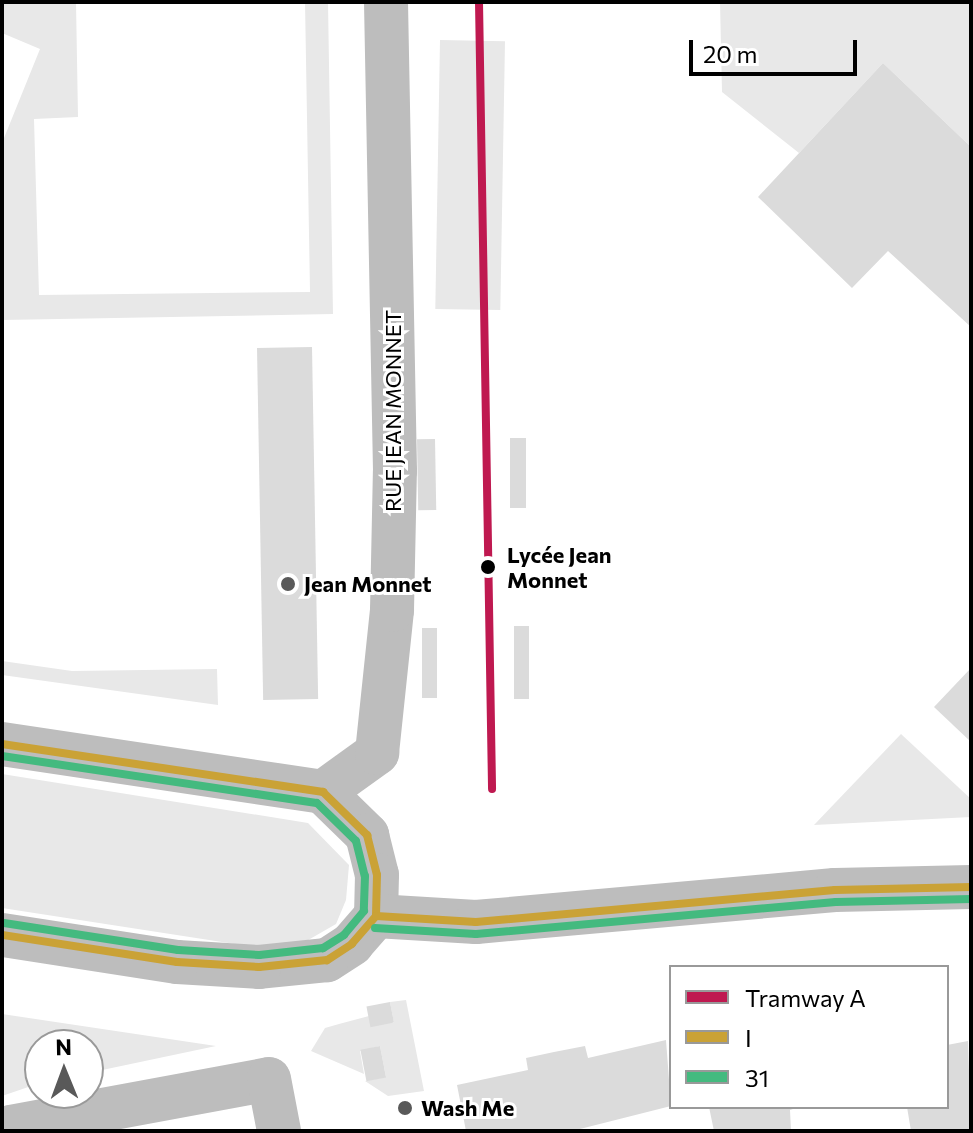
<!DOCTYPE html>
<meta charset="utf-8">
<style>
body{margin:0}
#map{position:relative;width:973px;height:1133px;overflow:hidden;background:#fff;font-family:Commissioner,sans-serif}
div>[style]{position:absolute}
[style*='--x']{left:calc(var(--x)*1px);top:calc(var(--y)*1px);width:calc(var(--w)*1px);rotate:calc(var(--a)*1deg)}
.green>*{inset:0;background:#e8e8e8;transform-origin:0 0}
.building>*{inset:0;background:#dbdbdb;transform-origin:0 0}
.minor>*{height:44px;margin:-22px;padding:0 22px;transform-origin:22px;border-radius:22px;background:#bdbdbd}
.bus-1>*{height:8px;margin:-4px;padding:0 4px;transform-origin:4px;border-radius:4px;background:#caa236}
.bus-2>*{height:8px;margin:-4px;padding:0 4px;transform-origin:4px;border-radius:4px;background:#44ba7f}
.tram-1>*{height:8px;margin:-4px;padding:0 4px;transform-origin:4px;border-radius:4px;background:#bf1950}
.dots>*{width:22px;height:22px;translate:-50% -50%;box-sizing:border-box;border:4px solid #fff;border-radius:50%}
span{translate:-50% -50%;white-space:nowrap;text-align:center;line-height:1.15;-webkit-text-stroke:6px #fff;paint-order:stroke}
.street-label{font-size:22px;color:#000}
.stop-label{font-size:22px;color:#000;font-weight:700}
.left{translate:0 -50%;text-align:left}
.poi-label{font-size:22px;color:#000;font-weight:700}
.frame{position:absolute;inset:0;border:4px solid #000;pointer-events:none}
.legend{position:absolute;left:669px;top:965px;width:280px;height:144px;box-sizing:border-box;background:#fff;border:2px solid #999;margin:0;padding:10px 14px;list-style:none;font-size:24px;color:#000}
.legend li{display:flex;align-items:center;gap:16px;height:40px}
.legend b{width:40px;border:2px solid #999}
.north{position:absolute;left:24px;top:1029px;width:80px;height:80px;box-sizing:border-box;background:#fff;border:2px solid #999;border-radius:50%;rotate:359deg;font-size:22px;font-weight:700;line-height:32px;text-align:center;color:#000}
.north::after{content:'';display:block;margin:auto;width:28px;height:36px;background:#595959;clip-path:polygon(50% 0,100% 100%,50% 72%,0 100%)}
.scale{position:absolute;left:689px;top:40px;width:168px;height:36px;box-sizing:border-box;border:4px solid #000;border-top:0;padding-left:10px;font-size:24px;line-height:28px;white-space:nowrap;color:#000;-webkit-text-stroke:6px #fff;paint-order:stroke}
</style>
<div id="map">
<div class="green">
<div style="clip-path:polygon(2px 2px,76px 2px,78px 117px,34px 119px,39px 295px,310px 292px,305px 2px,328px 2px,333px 314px,2px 320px,2px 143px,40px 49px,2px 33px)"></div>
<div style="clip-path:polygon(720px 2px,971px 2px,971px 147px,883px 63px,799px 153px,722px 92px)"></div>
<div style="left:440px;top:40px;width:65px;height:269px;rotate:1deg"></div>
<div style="clip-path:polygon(2px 661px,72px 671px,217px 669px,218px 705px,2px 675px)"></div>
<div style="clip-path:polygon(901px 734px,971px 799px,971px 817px,814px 825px)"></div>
<div style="clip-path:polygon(2px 774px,308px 823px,349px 865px,346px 900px,336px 924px,303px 943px,268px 949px,2px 908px)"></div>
<div style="clip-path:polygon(406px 1000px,424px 1091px,388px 1096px,365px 1081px,386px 1077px,380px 1046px,360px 1051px,364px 1074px,311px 1051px,325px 1028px,339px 1024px,369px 1016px,394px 1023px,390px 1002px)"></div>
<div style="clip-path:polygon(2px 1014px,216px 1046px,88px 1073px,88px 1045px,40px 1045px,40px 1083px,2px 1096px)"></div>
</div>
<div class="building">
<div style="clip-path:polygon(883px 63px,971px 147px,971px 327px,888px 251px,852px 288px,758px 197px)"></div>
<div style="left:312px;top:347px;width:352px;height:55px;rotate:89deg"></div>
<div style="left:510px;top:438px;width:16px;height:70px"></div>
<div style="left:435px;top:439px;width:71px;height:18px;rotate:89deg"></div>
<div style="left:514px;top:626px;width:15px;height:73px"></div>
<div style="left:422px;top:628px;width:15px;height:70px"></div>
<div style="clip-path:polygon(971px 668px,971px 742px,934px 707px)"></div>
<div style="left:390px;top:1002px;width:21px;height:24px;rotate:79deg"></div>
<div style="clip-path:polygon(666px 1040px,671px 1106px,572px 1131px,466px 1131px,457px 1085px,528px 1070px,526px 1058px,554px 1052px,585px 1046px,588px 1058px)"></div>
<div style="clip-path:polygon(968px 1041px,971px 1131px,911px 1131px,907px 1107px,947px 1107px,947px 1045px)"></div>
<div style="left:380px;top:1046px;width:32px;height:20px;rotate:79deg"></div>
<div style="clip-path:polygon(709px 1107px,796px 1107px,796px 1108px,790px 1110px,791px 1131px,714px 1131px)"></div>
</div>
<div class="minor">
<div style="--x:2;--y:744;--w:325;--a:8.5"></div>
<div style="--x:323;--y:792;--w:62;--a:44.3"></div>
<div style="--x:367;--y:835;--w:41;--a:76"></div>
<div style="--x:377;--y:875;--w:41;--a:91.4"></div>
<div style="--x:376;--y:916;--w:37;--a:131"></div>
<div style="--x:352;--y:944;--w:30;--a:147"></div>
<div style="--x:327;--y:960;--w:68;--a:174.1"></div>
<div style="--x:259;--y:967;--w:82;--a:-176.5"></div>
<div style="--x:177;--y:962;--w:177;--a:-171.2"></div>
<div style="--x:323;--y:792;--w:67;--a:-35.8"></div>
<div style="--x:377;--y:753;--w:144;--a:-84"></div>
<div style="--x:392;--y:610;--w:139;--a:-88.8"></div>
<div style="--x:395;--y:471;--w:469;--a:-91.1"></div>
<div style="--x:376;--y:916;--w:100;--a:3.4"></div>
<div style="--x:476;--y:922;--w:360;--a:-5.1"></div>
<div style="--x:835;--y:890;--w:136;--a:-1.3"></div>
<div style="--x:12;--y:1131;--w:4;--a:-104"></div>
<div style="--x:11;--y:1127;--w:262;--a:-10.5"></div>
<div style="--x:269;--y:1079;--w:53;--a:79.1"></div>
</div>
<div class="bus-1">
<div style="--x:2;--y:744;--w:325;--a:8.5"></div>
<div style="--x:323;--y:792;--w:62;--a:44.3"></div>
<div style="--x:367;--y:835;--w:41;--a:76"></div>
<div style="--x:377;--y:875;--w:41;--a:91.4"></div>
<div style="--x:376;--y:916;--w:37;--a:131"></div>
<div style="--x:352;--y:944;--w:30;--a:147"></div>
<div style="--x:327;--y:960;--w:68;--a:174.1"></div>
<div style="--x:259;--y:967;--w:82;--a:-176.5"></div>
<div style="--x:177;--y:962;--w:177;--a:-171.2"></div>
<div style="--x:376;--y:916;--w:100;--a:3.4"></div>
<div style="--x:476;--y:922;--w:360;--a:-5.1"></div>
<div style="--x:835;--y:890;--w:136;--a:-1.3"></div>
</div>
<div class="bus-2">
<div style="--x:2;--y:756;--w:318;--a:8.5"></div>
<div style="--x:317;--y:803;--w:54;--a:44.3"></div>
<div style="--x:356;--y:841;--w:36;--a:76"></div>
<div style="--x:365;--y:876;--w:35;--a:92"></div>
<div style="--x:364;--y:911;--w:31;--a:130"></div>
<div style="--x:344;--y:935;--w:25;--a:148"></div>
<div style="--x:323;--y:948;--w:64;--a:173.8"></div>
<div style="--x:259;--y:955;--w:81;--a:-176.5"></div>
<div style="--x:178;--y:950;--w:176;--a:-171.2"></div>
<div style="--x:375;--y:928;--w:101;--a:3.4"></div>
<div style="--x:476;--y:934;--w:361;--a:-5.1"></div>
<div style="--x:836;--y:902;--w:135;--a:-1.3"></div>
</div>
<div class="tram-1">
<div style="--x:479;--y:2;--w:787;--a:89.05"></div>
</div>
<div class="dots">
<div style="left:488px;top:567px;background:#000"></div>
<div style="left:288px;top:584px;background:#595959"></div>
<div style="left:405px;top:1108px;background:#595959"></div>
</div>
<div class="street-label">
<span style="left:393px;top:411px;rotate:-90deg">RUE JEAN MONNET</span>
</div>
<div class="stop-label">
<span class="left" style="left:507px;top:567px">Lycée Jean<br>Monnet</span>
</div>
<div class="poi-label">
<span class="left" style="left:304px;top:584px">Jean Monnet</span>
<span class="left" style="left:421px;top:1108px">Wash Me</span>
</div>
<div class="frame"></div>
<ul class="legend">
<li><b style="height:10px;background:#bf1950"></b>Tramway A</li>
<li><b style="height:10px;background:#caa236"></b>I</li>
<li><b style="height:10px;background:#44ba7f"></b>31</li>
</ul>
<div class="north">N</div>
<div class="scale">20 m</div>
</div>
